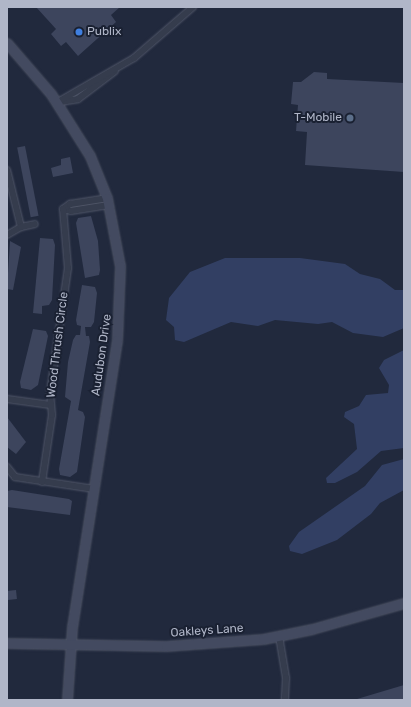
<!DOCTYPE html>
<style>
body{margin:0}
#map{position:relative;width:411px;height:707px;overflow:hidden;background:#21293d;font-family:Rubik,sans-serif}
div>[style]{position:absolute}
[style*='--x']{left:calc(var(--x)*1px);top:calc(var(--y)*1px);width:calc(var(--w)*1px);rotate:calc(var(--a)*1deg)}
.water>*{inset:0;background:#323f63}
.building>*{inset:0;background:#3d455d;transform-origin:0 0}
.roads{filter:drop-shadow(0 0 1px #505668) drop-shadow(0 0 1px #505668)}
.street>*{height:6px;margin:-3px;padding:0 3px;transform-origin:3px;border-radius:3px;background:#353c4d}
.secondary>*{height:9px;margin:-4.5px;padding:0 4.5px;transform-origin:4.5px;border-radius:4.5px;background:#434a60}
.dots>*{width:11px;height:11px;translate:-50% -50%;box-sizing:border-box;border:2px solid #1a2132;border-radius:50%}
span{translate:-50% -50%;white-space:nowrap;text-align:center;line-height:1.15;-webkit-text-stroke:4px #1a2132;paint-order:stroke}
.poi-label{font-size:12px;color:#b0b6c8}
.left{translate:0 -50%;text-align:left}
.right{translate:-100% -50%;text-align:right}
.street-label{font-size:12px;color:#b0b6c8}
.frame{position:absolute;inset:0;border:8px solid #b0b6c8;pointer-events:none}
</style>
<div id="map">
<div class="water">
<div style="clip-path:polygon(225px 258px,300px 258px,345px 264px,360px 274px,380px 279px,395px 290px,404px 290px,404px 328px,383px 337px,353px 333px,332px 322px,318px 324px,275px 320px,258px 326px,231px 322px,184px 342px,175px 340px,174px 327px,166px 320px,169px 298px,190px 272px)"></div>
<div style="clip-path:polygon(404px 350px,404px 448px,381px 451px,357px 472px,335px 483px,327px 483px,326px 478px,357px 449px,354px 424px,344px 417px,345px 412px,359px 406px,366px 395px,388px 393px,389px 385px,379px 368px,384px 360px)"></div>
<div style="clip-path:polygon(404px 459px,404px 490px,380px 503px,371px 514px,337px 540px,302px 554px,290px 551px,289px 546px,299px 532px,365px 486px,382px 465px)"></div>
</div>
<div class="building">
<div style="clip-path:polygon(36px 7px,120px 7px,111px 15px,116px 22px,78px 56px,66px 42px,61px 46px,51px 34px,56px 29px)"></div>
<div style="clip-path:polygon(314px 72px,327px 73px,327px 79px,404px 83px,404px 172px,305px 165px,307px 132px,296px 131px,298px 105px,291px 104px,293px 82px,301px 82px)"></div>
<div style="left:25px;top:146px;width:71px;height:8px;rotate:79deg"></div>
<div style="clip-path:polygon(70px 157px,73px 173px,53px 177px,51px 168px,61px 165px,61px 159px)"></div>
<div style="clip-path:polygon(91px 216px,98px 241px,100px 270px,99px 275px,85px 278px,76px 223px,78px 218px)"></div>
<div style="clip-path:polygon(40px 238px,53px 239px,55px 245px,52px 300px,49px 305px,42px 306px,42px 314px,33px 313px)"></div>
<div style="clip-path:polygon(10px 241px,21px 247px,13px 290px,7px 289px)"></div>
<div style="clip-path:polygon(82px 285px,95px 287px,97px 293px,94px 322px,91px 327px,85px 327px,86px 336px,89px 336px,90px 342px,78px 410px,83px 412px,85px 417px,77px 472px,70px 477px,60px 475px,59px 469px,71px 401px,65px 397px,68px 362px,73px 340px,76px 335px,80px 335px,81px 326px,77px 325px,76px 320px)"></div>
<div style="clip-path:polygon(33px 329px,46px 331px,48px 336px,38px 385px,31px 390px,21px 388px,20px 382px)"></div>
<div style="clip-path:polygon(7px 417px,26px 442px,16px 454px,7px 447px)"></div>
<div style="clip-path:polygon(12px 490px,69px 499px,72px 501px,70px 515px,7px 507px,7px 491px)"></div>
<div style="left:16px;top:590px;width:9px;height:9px;rotate:84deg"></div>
<div style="clip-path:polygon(404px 685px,404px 700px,357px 700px,357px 699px)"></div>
</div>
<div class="roads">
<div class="street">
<div style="--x:60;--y:102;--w:18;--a:-9"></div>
<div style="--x:78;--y:99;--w:46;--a:-37.1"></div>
<div style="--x:56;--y:103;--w:90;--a:-30"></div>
<div style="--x:134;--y:58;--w:78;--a:-40.8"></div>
<div style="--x:7;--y:170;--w:59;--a:76.2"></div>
<div style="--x:63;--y:209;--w:8;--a:14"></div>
<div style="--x:71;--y:211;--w:38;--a:-9"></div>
<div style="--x:63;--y:209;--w:9;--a:-36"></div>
<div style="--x:70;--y:204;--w:37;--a:-9"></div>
<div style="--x:7;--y:235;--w:16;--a:-30"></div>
<div style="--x:21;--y:227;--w:14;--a:-12"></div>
<div style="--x:7;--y:399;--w:44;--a:7.8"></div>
<div style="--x:7;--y:467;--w:13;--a:51"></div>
<div style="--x:15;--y:477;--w:80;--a:8.6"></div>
<div style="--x:42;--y:482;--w:68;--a:-81.5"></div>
<div style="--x:52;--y:415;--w:22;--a:-95"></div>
<div style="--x:50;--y:393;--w:126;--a:-81.8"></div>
<div style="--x:68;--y:268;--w:59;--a:-94.8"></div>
<div style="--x:279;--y:636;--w:43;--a:80.5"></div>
<div style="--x:286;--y:678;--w:22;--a:93"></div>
</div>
<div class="secondary">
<div style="--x:7;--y:43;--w:67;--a:49.2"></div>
<div style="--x:51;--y:94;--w:73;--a:57.8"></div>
<div style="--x:90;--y:156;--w:45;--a:68"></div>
<div style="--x:107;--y:198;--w:69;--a:79.2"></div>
<div style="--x:120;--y:266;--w:74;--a:92.3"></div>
<div style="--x:117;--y:340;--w:291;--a:98.9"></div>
<div style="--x:72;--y:627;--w:73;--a:93.9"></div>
<div style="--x:7;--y:643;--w:159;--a:1.1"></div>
<div style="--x:166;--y:646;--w:97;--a:-4.1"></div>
<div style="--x:263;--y:639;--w:50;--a:-11.5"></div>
<div style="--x:312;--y:629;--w:96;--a:-15.8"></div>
</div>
</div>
<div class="dots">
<div style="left:79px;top:32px;background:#3f7fe0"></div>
<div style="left:350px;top:118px;background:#5c6f8a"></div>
</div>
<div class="poi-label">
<span class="left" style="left:87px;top:32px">Publix</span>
<span class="right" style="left:342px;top:118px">T-Mobile</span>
</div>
<div class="street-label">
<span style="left:58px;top:345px;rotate:-83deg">Wood Thrush Circle</span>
<span style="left:102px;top:355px;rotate:-82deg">Audubon Drive</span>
<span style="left:207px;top:631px;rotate:-4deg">Oakleys Lane</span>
</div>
<div class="frame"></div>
</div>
